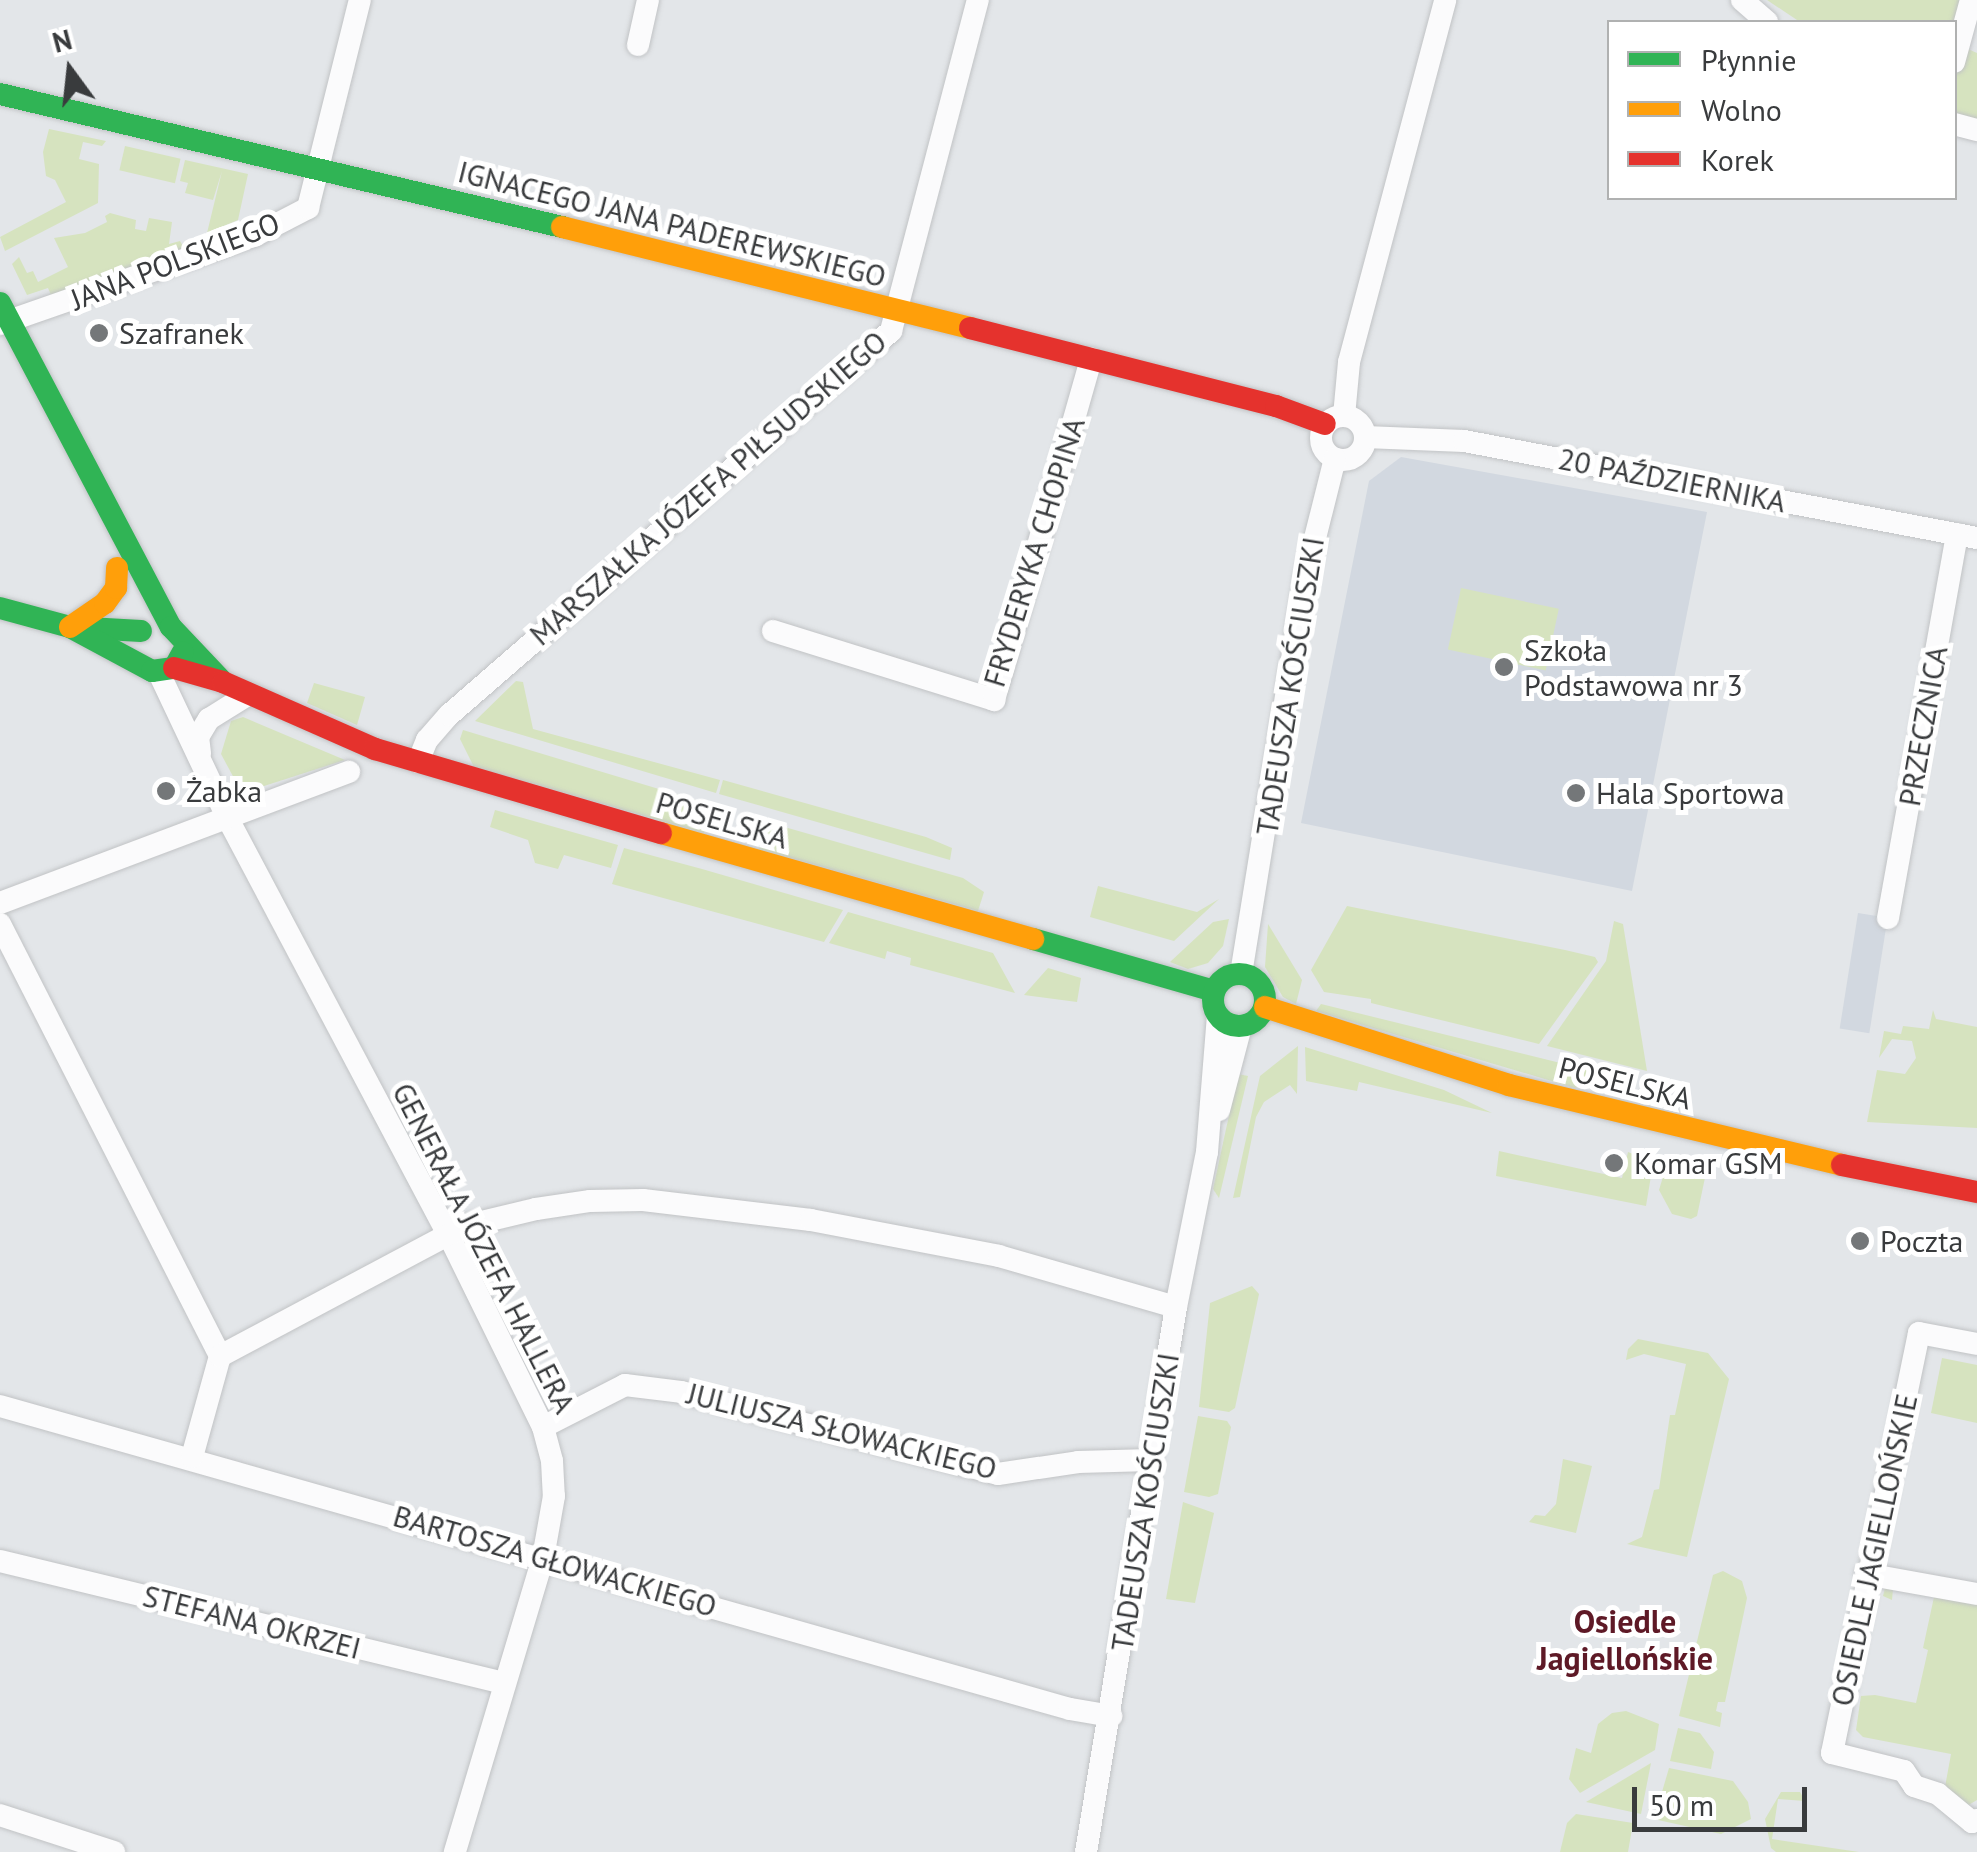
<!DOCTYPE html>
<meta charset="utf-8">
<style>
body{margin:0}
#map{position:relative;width:1977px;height:1852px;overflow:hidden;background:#e3e6e9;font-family:"PT Sans",sans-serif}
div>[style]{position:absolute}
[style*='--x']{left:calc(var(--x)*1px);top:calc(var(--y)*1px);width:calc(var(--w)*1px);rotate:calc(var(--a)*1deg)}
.built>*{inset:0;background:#d2d8e0;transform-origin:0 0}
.green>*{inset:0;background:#d6e3bf;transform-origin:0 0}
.roads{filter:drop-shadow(0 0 2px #c1c3c5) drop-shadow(0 0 2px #c1c3c5)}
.street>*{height:22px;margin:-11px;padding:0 11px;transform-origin:11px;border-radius:11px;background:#fbfbfc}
.street>.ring{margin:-11px;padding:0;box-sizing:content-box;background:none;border:22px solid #fbfbfc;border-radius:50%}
.fast>*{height:22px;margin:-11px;padding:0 11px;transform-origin:11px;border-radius:11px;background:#30b455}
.fast>.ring{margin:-11px;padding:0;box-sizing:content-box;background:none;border:22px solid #30b455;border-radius:50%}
.slow>*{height:22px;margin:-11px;padding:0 11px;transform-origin:11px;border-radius:11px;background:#ff9f0a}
.jam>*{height:22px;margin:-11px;padding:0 11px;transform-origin:11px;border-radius:11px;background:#e5322d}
.dots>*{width:28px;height:28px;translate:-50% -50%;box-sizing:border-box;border:5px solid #fff;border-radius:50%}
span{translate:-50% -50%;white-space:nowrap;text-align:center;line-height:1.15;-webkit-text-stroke:10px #fff;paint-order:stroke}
.street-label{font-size:30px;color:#393b3d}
.poi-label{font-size:30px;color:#393b3d}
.left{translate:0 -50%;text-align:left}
.neighbourhood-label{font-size:32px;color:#5e1926;font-weight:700}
.legend{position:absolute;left:1607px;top:20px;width:350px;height:180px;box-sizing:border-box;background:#fff;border:2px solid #b0b1b1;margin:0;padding:12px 18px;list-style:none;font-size:30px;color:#393b3d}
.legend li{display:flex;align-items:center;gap:20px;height:50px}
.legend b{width:50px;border:2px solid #b0b1b1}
.north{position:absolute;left:20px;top:20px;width:100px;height:100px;-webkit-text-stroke:8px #fff;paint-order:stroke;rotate:345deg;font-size:28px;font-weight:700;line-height:40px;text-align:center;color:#393b3d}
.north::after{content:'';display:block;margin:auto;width:35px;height:45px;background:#393b3d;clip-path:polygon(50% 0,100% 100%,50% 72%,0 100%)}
.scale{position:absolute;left:1632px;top:1787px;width:175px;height:45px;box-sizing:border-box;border:5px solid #393b3d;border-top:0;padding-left:12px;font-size:30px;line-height:35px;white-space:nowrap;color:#393b3d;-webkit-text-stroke:8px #fff;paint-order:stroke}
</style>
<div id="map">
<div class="built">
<div style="clip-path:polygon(1401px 457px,1707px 512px,1632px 891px,1301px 823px,1369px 481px)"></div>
<div style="left:1858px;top:913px;width:30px;height:117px;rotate:9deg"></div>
</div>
<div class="green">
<div style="clip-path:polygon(1767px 0,1961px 0,1954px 22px,1800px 22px)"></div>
<div style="clip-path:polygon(1954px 43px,1977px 53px,1977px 125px,1955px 119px)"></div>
<div style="clip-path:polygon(49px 129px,106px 141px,102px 146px,83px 142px,79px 159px,99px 164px,98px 203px,5px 251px,0 237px,66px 202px,55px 180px,46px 176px,43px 152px)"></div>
<div style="left:125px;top:146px;width:57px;height:25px;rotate:13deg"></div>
<div style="clip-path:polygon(185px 160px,248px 174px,238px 220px,207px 233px,222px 171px,213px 200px,185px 193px,188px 183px,180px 181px)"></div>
<div style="clip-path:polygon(110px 213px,136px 220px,135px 229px,146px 231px,149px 218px,172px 222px,169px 244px,180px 241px,184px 248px,51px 295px,48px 288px,27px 295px,12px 264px,19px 257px,27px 273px,33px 271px,38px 282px,68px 267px,54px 238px,85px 233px,107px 222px,105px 216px)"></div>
<div style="left:1461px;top:588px;width:100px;height:63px;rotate:12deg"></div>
<div style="clip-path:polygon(516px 681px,523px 682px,533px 729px,720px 780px,716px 793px,475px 721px)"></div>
<div style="clip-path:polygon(314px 683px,365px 697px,357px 725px,307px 703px)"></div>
<div style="clip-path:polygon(243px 717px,345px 760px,242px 793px,221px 754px,231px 721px)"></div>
<div style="clip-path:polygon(463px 730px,712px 805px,704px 833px,474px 767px,460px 739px)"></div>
<div style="clip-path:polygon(723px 780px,926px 837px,952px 848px,950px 860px,719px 794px)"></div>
<div style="clip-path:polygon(495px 810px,618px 845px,611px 868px,564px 855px,558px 869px,535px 863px,528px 840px,490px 827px)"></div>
<div style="clip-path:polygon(767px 822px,963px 878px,984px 892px,978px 911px,759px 849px)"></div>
<div style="clip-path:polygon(624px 848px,702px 869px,843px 910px,824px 942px,612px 884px)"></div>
<div style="clip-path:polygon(1098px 886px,1197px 912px,1219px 899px,1174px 941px,1090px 917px)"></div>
<div style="clip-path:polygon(1347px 906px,1565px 950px,1595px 957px,1598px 962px,1539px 1044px,1371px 1003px,1371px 999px,1324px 992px,1311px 970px)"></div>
<div style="clip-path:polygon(848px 912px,993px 953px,1015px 993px,910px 965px,911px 958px,887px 951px,885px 959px,829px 943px)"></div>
<div style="clip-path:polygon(1229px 919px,1223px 946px,1208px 963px,1188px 969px,1170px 962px,1213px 922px)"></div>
<div style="clip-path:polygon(1614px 921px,1623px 924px,1647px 1071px,1547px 1046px,1606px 961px)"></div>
<div style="clip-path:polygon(1268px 924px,1302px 980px,1296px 1004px,1283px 997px,1265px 967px)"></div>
<div style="clip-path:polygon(1048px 968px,1081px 978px,1077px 1002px,1024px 995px)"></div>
<div style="clip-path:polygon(1321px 1004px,1597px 1072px,1591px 1081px,1575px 1088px,1316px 1011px)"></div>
<div style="clip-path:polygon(1933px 1010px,1936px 1019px,1977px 1027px,1977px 1128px,1867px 1122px,1877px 1070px,1905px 1074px,1916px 1058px,1912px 1041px,1892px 1039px,1879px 1058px,1884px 1031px,1901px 1034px,1903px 1026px,1929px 1029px)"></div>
<div style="clip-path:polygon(1298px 1046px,1297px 1094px,1290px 1085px,1264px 1102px,1256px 1117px,1240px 1197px,1233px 1198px,1260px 1076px)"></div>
<div style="clip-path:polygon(1305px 1047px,1444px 1090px,1492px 1113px,1359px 1082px,1357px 1091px,1306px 1081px)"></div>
<div style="clip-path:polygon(1238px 1074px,1248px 1076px,1219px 1198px,1213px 1189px)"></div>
<div style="clip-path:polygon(1499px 1151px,1622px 1178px,1628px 1152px,1638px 1156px,1651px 1176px,1646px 1206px,1496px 1176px)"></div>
<div style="clip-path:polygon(1669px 1157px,1707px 1168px,1697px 1216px,1691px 1219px,1672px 1214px,1659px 1190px)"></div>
<div style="clip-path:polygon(1252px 1286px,1259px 1294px,1235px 1408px,1229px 1412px,1199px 1407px,1210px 1303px)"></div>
<div style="clip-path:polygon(1638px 1339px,1708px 1353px,1729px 1379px,1687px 1557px,1627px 1544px,1642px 1537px,1654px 1490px,1659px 1489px,1670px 1415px,1675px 1415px,1686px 1364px,1644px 1354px,1626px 1360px,1628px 1349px)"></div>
<div style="clip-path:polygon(1942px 1358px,1977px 1365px,1977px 1423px,1931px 1413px)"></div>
<div style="clip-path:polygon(1198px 1416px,1227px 1421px,1231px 1427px,1218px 1494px,1209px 1497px,1184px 1492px)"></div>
<div style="clip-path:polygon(1563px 1459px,1592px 1466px,1576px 1533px,1529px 1522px,1535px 1515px,1545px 1516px,1556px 1504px)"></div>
<div style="clip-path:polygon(1183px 1502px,1214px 1513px,1195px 1603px,1166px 1599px)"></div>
<div style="clip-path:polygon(1723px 1571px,1742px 1581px,1747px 1598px,1725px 1702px,1718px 1702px,1716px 1711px,1722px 1713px,1720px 1727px,1679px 1716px,1713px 1575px)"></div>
<div style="clip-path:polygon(1886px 1584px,1977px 1600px,1977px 1800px,1965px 1807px,1945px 1787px,1951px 1754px,1863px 1737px,1856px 1730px,1861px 1696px,1875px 1695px,1916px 1703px,1928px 1650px,1923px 1648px,1934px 1597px,1893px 1589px,1892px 1600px,1883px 1596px)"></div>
<div style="clip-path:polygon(1626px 1711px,1659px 1724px,1655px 1750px,1580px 1793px,1569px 1779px,1576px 1748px,1591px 1753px,1598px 1724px,1612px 1713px)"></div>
<div style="clip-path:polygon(1678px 1728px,1700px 1733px,1714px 1752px,1711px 1769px,1670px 1761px)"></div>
<div style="clip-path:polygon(1651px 1763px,1641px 1814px,1586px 1802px)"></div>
<div style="clip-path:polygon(1669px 1768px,1733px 1781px,1748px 1802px,1751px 1819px,1721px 1834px,1658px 1820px,1657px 1809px)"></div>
<div style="clip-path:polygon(1781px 1792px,1800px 1792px,1805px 1801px,1778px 1799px,1772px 1839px,1859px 1852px,1776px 1852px,1771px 1848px,1765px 1819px)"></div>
<div style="clip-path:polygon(1576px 1814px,1633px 1823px,1628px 1852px,1560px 1852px,1567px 1823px)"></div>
</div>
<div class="roads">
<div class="street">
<div style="--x:1742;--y:0;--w:33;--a:41"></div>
<div style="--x:638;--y:45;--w:46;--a:-77.5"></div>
<div style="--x:1954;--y:62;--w:64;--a:-74.7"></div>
<div style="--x:1954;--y:124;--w:24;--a:15"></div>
<div style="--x:0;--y:324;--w:271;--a:-19.2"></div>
<div style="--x:256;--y:235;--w:59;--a:-27.4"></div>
<div style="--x:308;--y:208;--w:214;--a:-76"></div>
<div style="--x:1344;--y:416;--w:54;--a:-84.7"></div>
<div style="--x:1349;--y:362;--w:375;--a:-75.1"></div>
<div class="ring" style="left:1321px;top:416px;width:22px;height:22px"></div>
<div style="--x:1365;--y:437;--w:99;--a:2.3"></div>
<div style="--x:1464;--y:441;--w:522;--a:10.71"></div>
<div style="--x:773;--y:631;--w:232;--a:17.3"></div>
<div style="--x:994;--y:700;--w:355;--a:-74.1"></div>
<div style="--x:159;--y:673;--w:159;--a:64.7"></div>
<div style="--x:227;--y:817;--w:472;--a:62.1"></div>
<div style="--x:448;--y:1234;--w:215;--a:63.8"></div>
<div style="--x:543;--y:1427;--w:35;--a:75"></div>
<div style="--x:552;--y:1461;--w:35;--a:87"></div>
<div style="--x:554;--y:1496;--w:63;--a:100.1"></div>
<div style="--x:543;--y:1558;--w:307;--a:106.7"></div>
<div style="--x:200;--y:753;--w:16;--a:-97"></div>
<div style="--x:198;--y:737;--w:21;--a:-59"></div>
<div style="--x:209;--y:719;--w:47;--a:-32"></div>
<div style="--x:418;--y:762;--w:24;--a:-68"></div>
<div style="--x:427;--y:740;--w:33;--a:-49"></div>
<div style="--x:449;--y:715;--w:586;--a:-40.98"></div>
<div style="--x:891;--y:331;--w:342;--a:-75.3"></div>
<div style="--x:0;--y:903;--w:373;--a:-20.6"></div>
<div style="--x:1888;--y:918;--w:390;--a:-79.8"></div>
<div style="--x:0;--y:924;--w:485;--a:63"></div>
<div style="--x:1241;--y:974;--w:401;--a:-80.8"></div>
<div style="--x:1305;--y:578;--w:123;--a:-75.9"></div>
<div style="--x:1219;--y:1110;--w:87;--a:-75.3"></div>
<div style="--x:1977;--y:1344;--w:59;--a:-169.3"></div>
<div style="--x:1919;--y:1333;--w:429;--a:101.7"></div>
<div style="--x:1832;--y:1753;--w:74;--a:14"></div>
<div style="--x:1904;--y:1771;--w:18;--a:56"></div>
<div style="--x:1914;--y:1786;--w:25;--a:18"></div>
<div style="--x:1938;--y:1794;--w:44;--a:39.5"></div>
<div style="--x:1972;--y:1822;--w:5;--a:-22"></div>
<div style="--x:0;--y:1406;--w:1112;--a:15.81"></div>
<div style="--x:1070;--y:1709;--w:42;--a:9.7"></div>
<div style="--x:543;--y:1427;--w:92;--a:-27.1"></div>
<div style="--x:625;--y:1385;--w:56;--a:7.1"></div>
<div style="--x:681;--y:1392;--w:327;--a:14.5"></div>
<div style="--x:998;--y:1474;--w:81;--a:-8.5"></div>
<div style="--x:1078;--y:1462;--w:73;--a:-1.6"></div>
<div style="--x:192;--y:1457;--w:105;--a:-74.5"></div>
<div style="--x:220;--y:1356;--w:277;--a:-28"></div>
<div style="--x:465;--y:1226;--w:73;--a:-13.5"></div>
<div style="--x:536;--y:1209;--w:55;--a:-8.4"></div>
<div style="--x:590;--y:1201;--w:53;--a:-1.1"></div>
<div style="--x:643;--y:1200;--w:169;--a:6.8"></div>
<div style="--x:811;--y:1220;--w:191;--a:10.8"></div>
<div style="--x:999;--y:1256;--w:184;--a:16.1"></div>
<div style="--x:0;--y:1561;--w:519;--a:13.61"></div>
<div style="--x:1866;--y:1574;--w:113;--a:10.2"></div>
<div style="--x:0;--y:1815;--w:120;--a:18"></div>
<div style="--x:1086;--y:1852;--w:552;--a:-80.62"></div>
<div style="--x:1176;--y:1307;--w:158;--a:-78.7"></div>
<div style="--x:1207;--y:1152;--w:136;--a:-85.4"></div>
</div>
<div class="fast">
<div style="--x:0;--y:94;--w:578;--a:13.31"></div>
<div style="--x:0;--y:303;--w:366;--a:62.2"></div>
<div style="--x:171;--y:627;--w:74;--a:46.6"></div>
<div style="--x:0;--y:608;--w:73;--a:15.2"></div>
<div style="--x:70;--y:627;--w:71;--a:3.2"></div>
<div style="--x:70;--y:627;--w:93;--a:28.2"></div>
<div style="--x:152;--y:671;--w:22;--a:-8"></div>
<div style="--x:174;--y:668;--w:18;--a:-61"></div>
<div style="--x:1033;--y:939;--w:188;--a:16"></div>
<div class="ring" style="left:1213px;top:974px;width:30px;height:30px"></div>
</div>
<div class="slow">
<div style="--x:562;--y:227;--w:420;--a:13.9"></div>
<div style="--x:70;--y:627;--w:42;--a:-34.4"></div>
<div style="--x:105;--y:603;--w:19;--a:-54"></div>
<div style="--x:116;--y:588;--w:20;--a:-87"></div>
<div style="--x:661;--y:833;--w:387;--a:15.9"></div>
<div style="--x:1265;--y:1007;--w:256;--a:17.7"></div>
<div style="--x:1509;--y:1085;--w:342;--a:13.5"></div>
</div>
<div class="jam">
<div style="--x:970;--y:328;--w:316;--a:14.3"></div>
<div style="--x:1276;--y:406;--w:52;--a:20.2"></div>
<div style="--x:174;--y:668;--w:51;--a:15.9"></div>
<div style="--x:223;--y:682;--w:166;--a:23.8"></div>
<div style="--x:375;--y:749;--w:298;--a:16.4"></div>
<div style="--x:1842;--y:1165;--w:138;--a:11.3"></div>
</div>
</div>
<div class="dots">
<div style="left:99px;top:333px;background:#747779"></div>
<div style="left:1504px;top:667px;background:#747779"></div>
<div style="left:166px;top:791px;background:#747779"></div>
<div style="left:1576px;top:793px;background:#747779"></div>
<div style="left:1614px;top:1163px;background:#747779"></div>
<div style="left:1860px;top:1241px;background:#747779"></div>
</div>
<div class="street-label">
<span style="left:672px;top:224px;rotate:14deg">IGNACEGO JANA PADEREWSKIEGO</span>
<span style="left:175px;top:261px;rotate:-21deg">JANA POLSKIEGO</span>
<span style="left:1672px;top:480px;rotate:11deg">20 PAŹDZIERNIKA</span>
<span style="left:708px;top:488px;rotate:-41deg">MARSZAŁKA JÓZEFA PIŁSUDSKIEGO</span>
<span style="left:1034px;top:552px;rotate:-73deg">FRYDERYKA CHOPINA</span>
<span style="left:1290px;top:686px;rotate:-81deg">TADEUSZA KOŚCIUSZKI</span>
<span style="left:1923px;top:726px;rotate:-80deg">PRZECZNICA</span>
<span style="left:722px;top:820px;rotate:16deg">POSELSKA</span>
<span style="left:1625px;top:1083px;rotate:14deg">POSELSKA</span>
<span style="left:484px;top:1248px;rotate:63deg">GENERAŁA JÓZEFA HALLERA</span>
<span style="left:842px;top:1431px;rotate:14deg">JULIUSZA SŁOWACKIEGO</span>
<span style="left:1145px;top:1502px;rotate:-81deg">TADEUSZA KOŚCIUSZKI</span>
<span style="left:1874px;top:1550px;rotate:-78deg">OSIEDLE JAGIELLOŃSKIE</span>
<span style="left:555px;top:1561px;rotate:16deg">BARTOSZA GŁOWACKIEGO</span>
<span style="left:252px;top:1622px;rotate:14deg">STEFANA OKRZEI</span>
</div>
<div class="poi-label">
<span class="left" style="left:119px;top:333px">Szafranek</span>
<span class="left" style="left:1524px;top:667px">Szkoła<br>Podstawowa nr 3</span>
<span class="left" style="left:186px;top:791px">Żabka</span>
<span class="left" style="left:1596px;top:793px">Hala Sportowa</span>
<span class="left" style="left:1634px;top:1163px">Komar GSM</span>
<span class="left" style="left:1880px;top:1241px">Poczta</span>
</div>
<div class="neighbourhood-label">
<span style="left:1625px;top:1640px">Osiedle<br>Jagiellońskie</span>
</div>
<ul class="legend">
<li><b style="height:12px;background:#30b455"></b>Płynnie</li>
<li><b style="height:12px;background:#ff9f0a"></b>Wolno</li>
<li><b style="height:12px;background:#e5322d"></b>Korek</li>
</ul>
<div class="north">N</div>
<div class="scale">50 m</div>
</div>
